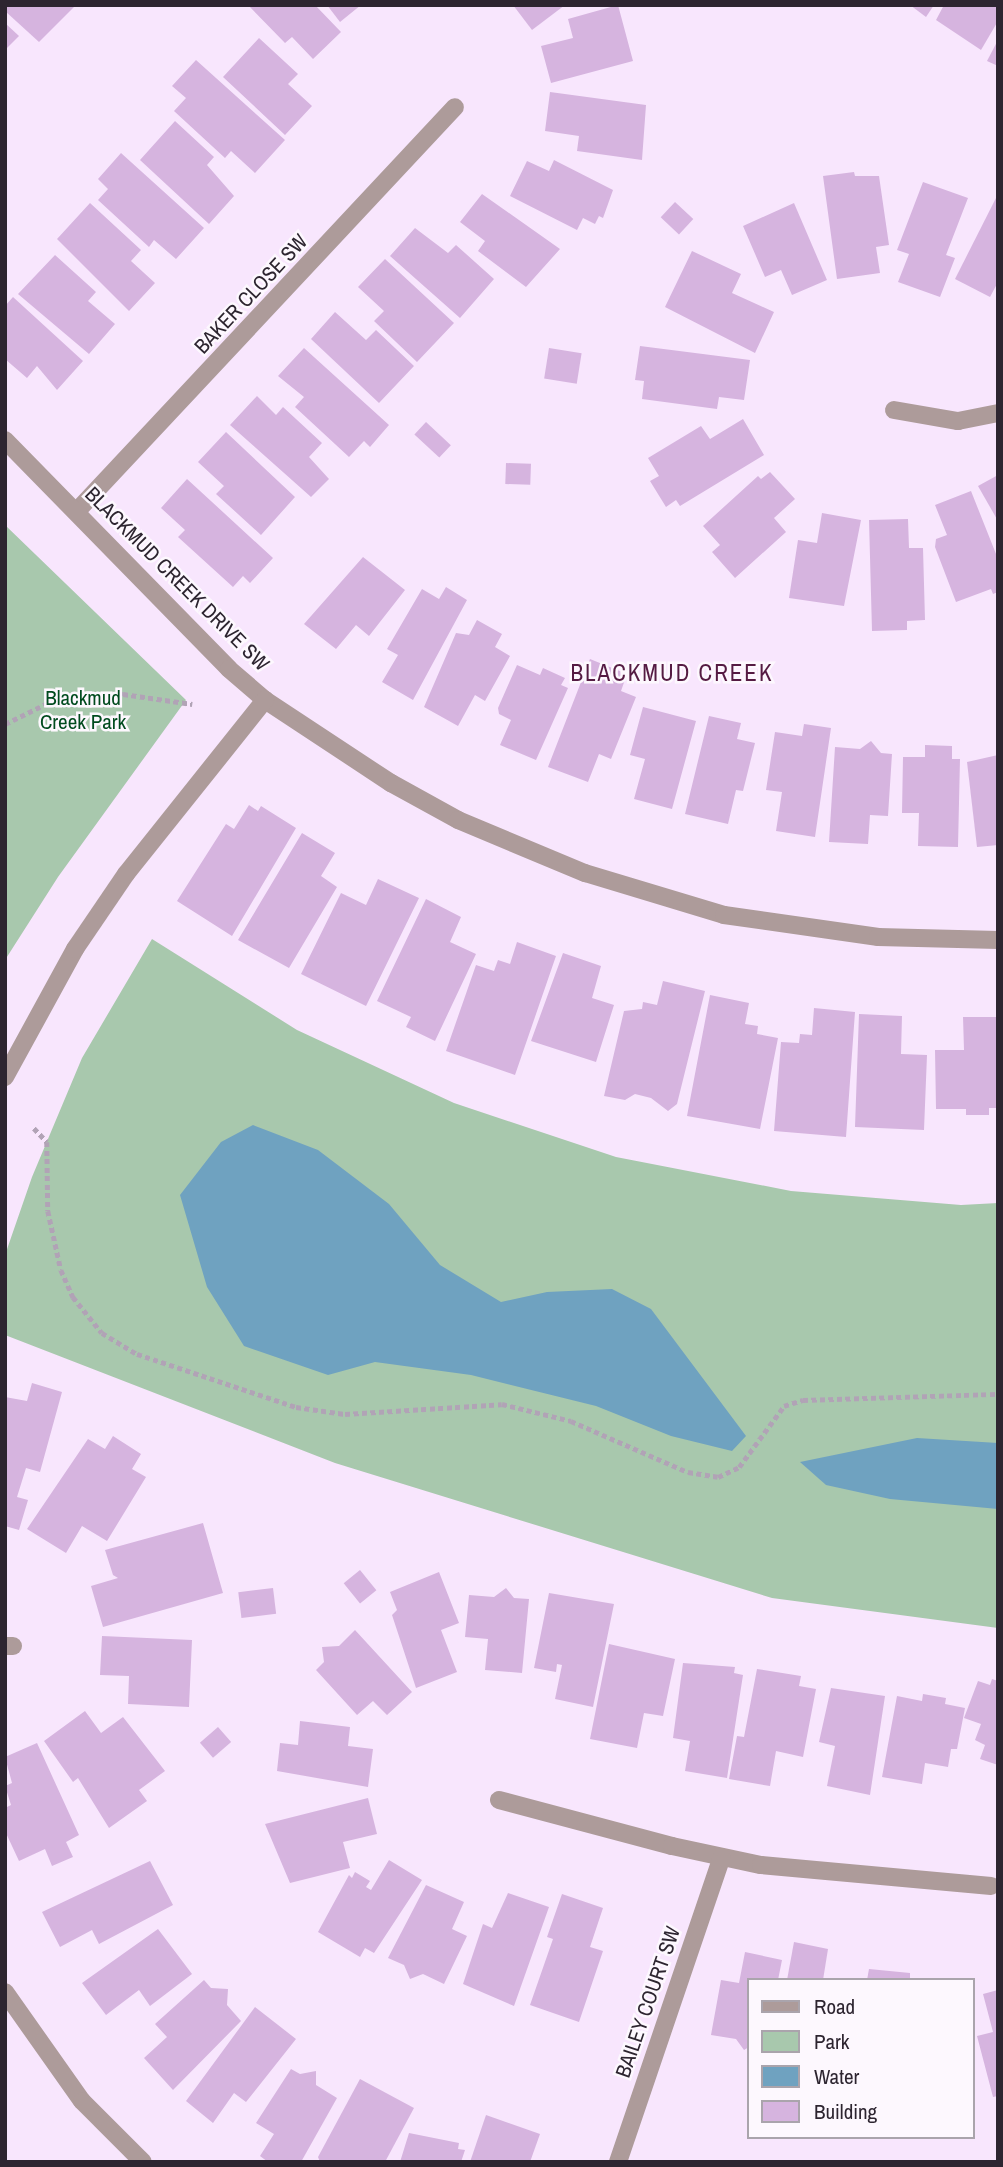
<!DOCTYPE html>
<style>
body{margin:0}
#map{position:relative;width:1003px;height:2167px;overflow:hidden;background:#f8e6fd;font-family:"Archivo Narrow",sans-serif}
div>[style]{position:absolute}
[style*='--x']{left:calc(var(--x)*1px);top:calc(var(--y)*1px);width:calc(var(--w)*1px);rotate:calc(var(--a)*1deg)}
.green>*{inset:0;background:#a8c8ad}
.water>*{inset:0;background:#6fa2c0}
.building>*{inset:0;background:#d6b4df;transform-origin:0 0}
.path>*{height:4.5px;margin-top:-2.25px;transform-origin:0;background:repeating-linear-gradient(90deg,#b1a3b6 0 5px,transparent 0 8.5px)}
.minor>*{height:18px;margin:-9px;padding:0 9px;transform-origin:9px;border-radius:9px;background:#ad9b9a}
.tertiary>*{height:18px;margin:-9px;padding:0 9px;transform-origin:9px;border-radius:9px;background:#ad9b9a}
span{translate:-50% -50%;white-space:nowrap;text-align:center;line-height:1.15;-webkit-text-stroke:5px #fdf8fe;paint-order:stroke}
.street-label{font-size:21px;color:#2d2530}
.park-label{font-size:21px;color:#004b1e}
.neighbourhood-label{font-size:23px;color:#551b43;letter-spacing:2px}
.frame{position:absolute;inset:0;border:7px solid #2d2530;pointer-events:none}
.legend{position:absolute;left:747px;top:1978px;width:228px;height:161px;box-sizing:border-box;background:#fdf8fe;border:2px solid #aaa4ac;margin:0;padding:9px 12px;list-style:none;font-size:21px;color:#2d2530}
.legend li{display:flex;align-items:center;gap:14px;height:35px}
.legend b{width:35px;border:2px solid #aaa4ac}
</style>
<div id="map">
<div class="green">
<div style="clip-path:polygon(5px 525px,186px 700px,58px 877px,5px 960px)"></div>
<div style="clip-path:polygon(152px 939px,297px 1030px,454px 1103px,616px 1157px,791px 1191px,961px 1205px,998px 1203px,998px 1628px,772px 1598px,335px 1463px,5px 1335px,5px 1255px,32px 1177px,82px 1058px)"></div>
</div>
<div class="water">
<div style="clip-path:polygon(253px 1125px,318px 1150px,389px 1204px,440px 1265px,501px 1302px,547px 1292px,612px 1289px,651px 1309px,746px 1436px,732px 1451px,671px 1436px,596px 1406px,471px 1375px,375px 1362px,328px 1375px,244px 1346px,207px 1287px,180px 1195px,221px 1142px)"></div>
<div style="clip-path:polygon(917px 1438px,998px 1443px,998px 1509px,890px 1499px,826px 1485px,800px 1462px)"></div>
</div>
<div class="building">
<div style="clip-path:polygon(5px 5px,76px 5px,39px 42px,5px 11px)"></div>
<div style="clip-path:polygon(248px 5px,315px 5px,341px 32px,313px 59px,292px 37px,285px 43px)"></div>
<div style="clip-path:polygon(327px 5px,361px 5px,340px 22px)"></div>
<div style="clip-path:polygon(513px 5px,565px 5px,532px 30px)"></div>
<div style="clip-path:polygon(618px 5px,633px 61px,551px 83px,541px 46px,573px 38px,568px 19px)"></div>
<div style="clip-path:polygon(910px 5px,934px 5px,926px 17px)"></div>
<div style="clip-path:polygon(944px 5px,998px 5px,998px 21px,981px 50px,936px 20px)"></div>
<div style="clip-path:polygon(5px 23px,19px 36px,5px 50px)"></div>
<div style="clip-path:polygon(259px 38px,298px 74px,288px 84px,312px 106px,285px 135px,223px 77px)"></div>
<div style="clip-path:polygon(998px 40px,998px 66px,987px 61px)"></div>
<div style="clip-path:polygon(196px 60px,285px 140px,255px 173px,231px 151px,225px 158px,174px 111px,186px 98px,172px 86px)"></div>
<div style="clip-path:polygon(550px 92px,646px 105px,642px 160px,577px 151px,579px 136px,545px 131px)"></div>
<div style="clip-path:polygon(175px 121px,214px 157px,207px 165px,234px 196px,209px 224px,140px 160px)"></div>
<div style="clip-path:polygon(121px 153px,204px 228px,176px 259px,154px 240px,149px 247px,98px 200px,108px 189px,98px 179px)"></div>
<div style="clip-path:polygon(554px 160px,613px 190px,603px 218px,599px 216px,595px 224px,583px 218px,577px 230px,510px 196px,527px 161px,549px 171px)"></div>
<div style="clip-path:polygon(854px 172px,855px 176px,879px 176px,889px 245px,876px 247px,880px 273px,837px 279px,823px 176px)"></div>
<div style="clip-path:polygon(923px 182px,968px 198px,946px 255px,955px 258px,940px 297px,898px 282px,909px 254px,897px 250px)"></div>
<div style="clip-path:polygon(482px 194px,560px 249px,526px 287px,478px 251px,485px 241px,460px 222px)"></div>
<div style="clip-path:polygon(998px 194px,998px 282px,990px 297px,955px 279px)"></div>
<div style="left:675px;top:202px;width:25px;height:21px;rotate:43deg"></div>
<div style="clip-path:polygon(90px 203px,141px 250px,131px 261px,155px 283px,129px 311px,57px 239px)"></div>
<div style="clip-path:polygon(794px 203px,827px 280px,792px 295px,781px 270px,765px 277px,743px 226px)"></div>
<div style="clip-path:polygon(415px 228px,448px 253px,456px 245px,494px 279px,460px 318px,390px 256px)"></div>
<div style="clip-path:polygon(692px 251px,741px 274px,732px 293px,774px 312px,755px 353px,665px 307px)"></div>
<div style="clip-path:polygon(55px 255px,96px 292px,88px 301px,115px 324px,89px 354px,18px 294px)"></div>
<div style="clip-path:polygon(385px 259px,454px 323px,417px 362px,374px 321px,384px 311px,358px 287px)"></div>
<div style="clip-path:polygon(13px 297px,83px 361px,57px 390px,37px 366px,27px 378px,5px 359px,5px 306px)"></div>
<div style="clip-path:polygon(335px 312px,366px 340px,376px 330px,414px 366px,379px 403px,311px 339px)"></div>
<div style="clip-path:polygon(640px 346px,750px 360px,744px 400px,719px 397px,717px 409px,642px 399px,644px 381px,635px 380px)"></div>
<div style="clip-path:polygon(304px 348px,389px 425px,370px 447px,364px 441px,349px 457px,295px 407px,304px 397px,278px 376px)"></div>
<div style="left:549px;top:348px;width:33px;height:31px;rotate:9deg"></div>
<div style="clip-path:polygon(257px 396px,276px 415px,283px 407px,322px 443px,309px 457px,329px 479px,311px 497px,230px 425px)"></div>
<div style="clip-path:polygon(743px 419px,764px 455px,680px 506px,676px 500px,666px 507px,650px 481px,659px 476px,648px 458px,701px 426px,710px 439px)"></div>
<div style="left:426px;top:422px;width:34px;height:17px;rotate:43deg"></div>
<div style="clip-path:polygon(226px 432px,295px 497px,261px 535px,216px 494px,224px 486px,198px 462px)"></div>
<div style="left:506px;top:463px;width:25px;height:21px;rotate:2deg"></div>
<div style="clip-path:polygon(770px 472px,795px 499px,774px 518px,786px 532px,735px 578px,712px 552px,720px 545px,703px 526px,758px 476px,761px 479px)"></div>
<div style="clip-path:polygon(998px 475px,998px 521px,978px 486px)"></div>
<div style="clip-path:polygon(187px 479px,273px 558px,250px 583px,243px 576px,233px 587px,178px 537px,185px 530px,161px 508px)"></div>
<div style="clip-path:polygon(971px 491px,998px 559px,998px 592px,993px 594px,991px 589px,956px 602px,935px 547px,936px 539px,947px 535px,935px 505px)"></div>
<div style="clip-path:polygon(822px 513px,861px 520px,844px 606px,789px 598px,798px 540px,817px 543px)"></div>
<div style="clip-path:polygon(908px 519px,909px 548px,923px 548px,925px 620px,907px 621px,907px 630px,872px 631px,869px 520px)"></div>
<div style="clip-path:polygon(363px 557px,405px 590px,369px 636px,356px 625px,336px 649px,304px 624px)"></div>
<div style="clip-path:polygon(446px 587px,467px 600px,413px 700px,382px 682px,398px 655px,387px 649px,422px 589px,439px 599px)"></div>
<div style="clip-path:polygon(477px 620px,502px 634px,495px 647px,510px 656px,485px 701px,475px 695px,458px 726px,424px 707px,456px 633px,469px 635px)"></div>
<div style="clip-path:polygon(590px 659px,627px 674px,621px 691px,636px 697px,611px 759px,599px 754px,588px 782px,548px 767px)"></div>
<div style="clip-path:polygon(517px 665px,540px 675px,543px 668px,565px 678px,561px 685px,568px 688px,536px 760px,500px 745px,511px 720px,499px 714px,498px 708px)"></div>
<div style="clip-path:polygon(643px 707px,696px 721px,672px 809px,634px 799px,645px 759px,630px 755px)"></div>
<div style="clip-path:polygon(709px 716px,741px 723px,737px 739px,755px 743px,743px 791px,736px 790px,728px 824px,685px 814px)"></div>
<div style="clip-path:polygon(804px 724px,831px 728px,815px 837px,776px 831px,782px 792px,766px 790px,775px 732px,802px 736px)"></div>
<div style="clip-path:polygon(871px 741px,881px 753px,892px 754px,888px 816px,870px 815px,868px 844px,829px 842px,835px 747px,860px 749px)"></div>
<div style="clip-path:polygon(925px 745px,952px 746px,952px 759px,960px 759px,958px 847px,918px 846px,919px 813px,902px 813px,903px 757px,925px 757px)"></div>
<div style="clip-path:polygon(998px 755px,998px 845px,977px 847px,967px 762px)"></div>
<div style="clip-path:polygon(249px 805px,258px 811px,261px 806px,296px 828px,232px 936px,177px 901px,226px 824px,234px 829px)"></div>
<div style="clip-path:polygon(302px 833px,335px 853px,321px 876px,337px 887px,289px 968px,238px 940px)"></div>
<div style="clip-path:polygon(378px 879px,419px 898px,366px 1006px,301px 974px,341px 893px,366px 905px)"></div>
<div style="clip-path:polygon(426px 899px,461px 917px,450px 942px,476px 954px,435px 1041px,406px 1027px,411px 1017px,377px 1001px)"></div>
<div style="clip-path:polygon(517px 942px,556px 956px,515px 1075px,446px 1051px,476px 965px,494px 971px,498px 960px,510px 964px)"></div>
<div style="clip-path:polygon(563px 953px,601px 966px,592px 998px,614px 1005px,596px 1062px,531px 1041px)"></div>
<div style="clip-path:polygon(663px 981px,705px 991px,677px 1104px,668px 1111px,651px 1098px,635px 1094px,625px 1100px,604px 1096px,624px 1011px,642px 1009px,643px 1002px,657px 1005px)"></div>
<div style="clip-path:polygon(710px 995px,749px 1003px,745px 1024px,758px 1026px,757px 1034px,778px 1038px,760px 1129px,687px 1116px)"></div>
<div style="clip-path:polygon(814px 1008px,855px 1012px,846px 1137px,774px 1131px,781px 1042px,799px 1043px,800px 1034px,812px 1035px)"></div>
<div style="clip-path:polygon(859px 1014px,902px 1016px,901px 1054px,927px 1055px,924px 1130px,855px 1127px)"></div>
<div style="clip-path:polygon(963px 1017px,998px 1017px,998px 1108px,989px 1108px,989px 1115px,966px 1115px,966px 1109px,936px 1109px,935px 1050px,964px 1050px)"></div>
<div style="clip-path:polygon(32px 1383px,62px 1392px,40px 1472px,26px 1468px,17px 1497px,28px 1500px,19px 1530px,5px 1526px,5px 1397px,27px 1401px)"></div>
<div style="clip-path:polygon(113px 1436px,141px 1454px,132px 1469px,146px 1477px,107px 1541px,82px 1526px,66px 1553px,27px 1529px,88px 1439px,105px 1449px)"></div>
<div style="clip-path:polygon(203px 1523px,223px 1593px,103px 1627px,91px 1586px,118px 1578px,113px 1575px,105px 1550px)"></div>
<div style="left:360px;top:1570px;width:26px;height:21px;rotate:51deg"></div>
<div style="clip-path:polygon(439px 1572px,459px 1623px,441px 1630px,457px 1672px,416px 1688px,392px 1615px,397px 1610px,390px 1592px)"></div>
<div style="left:273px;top:1588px;width:26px;height:35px;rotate:83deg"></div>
<div style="clip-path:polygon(506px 1588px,514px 1598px,529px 1599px,522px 1673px,485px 1670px,488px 1639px,465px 1637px,469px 1595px,494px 1597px)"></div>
<div style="clip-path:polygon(549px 1593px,614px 1604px,593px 1707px,555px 1699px,562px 1665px,557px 1664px,556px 1672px,534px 1668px)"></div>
<div style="clip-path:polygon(355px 1630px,412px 1692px,387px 1715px,373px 1701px,357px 1715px,316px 1670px,324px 1662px,322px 1647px,339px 1646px)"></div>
<div style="clip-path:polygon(102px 1636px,192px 1640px,189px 1707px,128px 1704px,129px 1676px,100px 1675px)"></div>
<div style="clip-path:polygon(609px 1644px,675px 1659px,663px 1716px,644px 1713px,637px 1748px,590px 1739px)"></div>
<div style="clip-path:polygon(683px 1663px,735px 1667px,734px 1673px,743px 1675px,727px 1778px,685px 1771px,690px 1741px,673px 1738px)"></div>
<div style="clip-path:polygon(757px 1669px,801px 1676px,799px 1686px,816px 1689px,803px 1757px,776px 1751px,770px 1786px,729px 1779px,737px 1736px,744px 1737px)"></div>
<div style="clip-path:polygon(992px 1679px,998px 1681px,998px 1765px,980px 1759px,985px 1745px,975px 1740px,981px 1724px,964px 1718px,978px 1681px,990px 1685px)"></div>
<div style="clip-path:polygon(831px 1688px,885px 1696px,870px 1795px,827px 1786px,835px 1746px,819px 1742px)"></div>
<div style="clip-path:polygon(923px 1694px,946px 1698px,945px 1704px,965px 1708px,957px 1749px,951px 1749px,948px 1767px,925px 1763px,922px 1784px,882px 1777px,897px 1696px,922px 1701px)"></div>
<div style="clip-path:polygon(85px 1711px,101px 1733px,123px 1717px,165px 1771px,139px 1790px,147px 1801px,109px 1828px,78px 1778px,73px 1782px,44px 1741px)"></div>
<div style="clip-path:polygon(300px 1721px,350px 1727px,348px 1746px,373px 1749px,368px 1787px,277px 1771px,280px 1743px,298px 1745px)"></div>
<div style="left:218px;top:1727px;width:20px;height:24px;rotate:49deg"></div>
<div style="clip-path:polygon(37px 1743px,79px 1835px,66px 1842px,73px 1857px,52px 1866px,45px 1849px,19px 1861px,5px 1831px,5px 1808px,11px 1805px,5px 1786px,12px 1783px,5px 1757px)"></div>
<div style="clip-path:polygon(368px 1798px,377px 1834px,343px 1842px,350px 1868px,290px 1883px,265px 1824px)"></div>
<div style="clip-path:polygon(389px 1860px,422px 1880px,374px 1953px,365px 1948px,360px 1957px,318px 1932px,349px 1875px,352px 1878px,355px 1872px,370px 1881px,366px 1887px,371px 1890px)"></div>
<div style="clip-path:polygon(150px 1861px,173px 1905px,99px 1944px,92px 1930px,60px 1947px,42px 1912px)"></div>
<div style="clip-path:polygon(426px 1885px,464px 1902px,452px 1929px,467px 1936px,444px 1984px,423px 1974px,410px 1979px,404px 1965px,388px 1958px)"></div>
<div style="clip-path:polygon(508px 1893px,549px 1907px,514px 2006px,463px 1984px,483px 1924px,492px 1928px)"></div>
<div style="clip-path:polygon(562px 1894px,603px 1908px,590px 1947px,603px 1951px,579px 2022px,530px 2005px,553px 1939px,547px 1937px)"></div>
<div style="clip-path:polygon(158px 1929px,192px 1974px,150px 2006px,139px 1990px,106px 2015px,82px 1983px)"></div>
<div style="clip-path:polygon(794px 1942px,828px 1949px,823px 1980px,787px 1980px)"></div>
<div style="clip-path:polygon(745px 1952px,782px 1960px,778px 1980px,749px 1980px,749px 2047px,744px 2050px,736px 2039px,711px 2035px,721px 1980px,739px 1983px)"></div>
<div style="clip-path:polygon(869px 1969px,910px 1973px,910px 1980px,867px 1980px)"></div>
<div style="clip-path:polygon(204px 1980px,211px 1988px,228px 1989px,227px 2005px,241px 2021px,173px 2090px,144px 2058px,167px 2037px,155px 2024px)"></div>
<div style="clip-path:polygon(998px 1990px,998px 2096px,993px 2097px,977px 2036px,993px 2032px,983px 1994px)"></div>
<div style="clip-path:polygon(255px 2007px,296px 2039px,246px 2102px,234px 2093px,213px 2123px,186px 2101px)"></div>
<div style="clip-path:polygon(291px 2069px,300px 2074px,316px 2071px,316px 2085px,337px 2098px,301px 2162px,268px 2162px,260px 2156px,274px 2134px,256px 2123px)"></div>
<div style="clip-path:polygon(360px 2079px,414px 2108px,385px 2162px,320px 2162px,318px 2157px)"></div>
<div style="clip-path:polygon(486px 2115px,540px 2134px,530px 2162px,470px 2162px)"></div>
<div style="clip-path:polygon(409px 2133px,459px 2143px,458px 2149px,465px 2150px,461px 2162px,400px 2162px)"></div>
</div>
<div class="path">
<div style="--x:5;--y:724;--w:52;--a:-26.1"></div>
<div style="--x:52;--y:701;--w:33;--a:-12"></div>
<div style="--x:84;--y:694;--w:39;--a:0"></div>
<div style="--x:123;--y:694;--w:70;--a:8.2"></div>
<div style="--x:34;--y:1128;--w:19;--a:47"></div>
<div style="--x:47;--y:1142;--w:69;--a:89.2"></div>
<div style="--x:48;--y:1211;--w:60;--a:77.6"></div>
<div style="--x:61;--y:1270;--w:30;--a:66"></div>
<div style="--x:73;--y:1297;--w:46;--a:51.1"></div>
<div style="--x:102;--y:1333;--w:41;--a:31"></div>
<div style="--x:137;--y:1354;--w:168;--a:18.4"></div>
<div style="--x:296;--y:1407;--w:49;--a:8.1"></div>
<div style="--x:345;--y:1414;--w:157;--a:-3.6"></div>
<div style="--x:502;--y:1404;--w:71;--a:13.8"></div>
<div style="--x:571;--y:1421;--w:128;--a:23.6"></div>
<div style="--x:688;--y:1472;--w:30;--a:9"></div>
<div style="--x:718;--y:1477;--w:23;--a:-25"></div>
<div style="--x:739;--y:1467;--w:76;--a:-53.6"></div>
<div style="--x:784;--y:1406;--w:20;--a:-18"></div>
<div style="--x:803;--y:1400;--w:195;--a:-1.8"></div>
</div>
<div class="minor">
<div style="--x:894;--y:410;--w:65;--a:9.8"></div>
<div style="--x:958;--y:421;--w:41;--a:-11.3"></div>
<div style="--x:77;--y:511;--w:553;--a:-46.9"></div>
<div style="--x:5;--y:1646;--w:8;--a:0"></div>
<div style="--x:499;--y:1800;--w:179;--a:14.9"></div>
<div style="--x:672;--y:1846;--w:91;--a:12.1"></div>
<div style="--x:761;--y:1865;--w:231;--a:5.2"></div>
<div style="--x:618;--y:2162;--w:322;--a:-71.2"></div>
</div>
<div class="tertiary">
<div style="--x:5;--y:440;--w:320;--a:45.6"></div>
<div style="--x:229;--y:669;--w:48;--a:40.7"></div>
<div style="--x:265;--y:700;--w:151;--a:33.4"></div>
<div style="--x:391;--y:783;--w:77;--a:28.9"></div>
<div style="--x:458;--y:820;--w:138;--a:22.7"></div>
<div style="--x:585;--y:873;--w:145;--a:16.8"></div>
<div style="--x:724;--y:915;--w:156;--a:8.1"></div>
<div style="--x:878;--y:937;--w:120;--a:1.4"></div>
<div style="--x:5;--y:1077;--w:146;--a:-61.3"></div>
<div style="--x:75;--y:949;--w:91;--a:-55.8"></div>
<div style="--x:126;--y:874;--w:223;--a:-51.4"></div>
<div style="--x:5;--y:1992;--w:133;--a:54.8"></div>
<div style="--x:82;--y:2101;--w:86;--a:45"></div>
</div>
<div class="street-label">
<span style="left:251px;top:294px;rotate:-47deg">BAKER CLOSE SW</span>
<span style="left:177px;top:579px;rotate:45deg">BLACKMUD CREEK DRIVE SW</span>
<span style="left:648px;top:2002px;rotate:-71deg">BAILEY COURT SW</span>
</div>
<div class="park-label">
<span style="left:83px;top:710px">Blackmud<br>Creek Park</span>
</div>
<div class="neighbourhood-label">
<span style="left:672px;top:673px">BLACKMUD CREEK</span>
</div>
<div class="frame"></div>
<ul class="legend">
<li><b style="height:9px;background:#ad9b9a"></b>Road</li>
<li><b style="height:19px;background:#a8c8ad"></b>Park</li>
<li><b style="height:19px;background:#6fa2c0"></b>Water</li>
<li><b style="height:19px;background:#d6b4df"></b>Building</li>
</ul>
</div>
